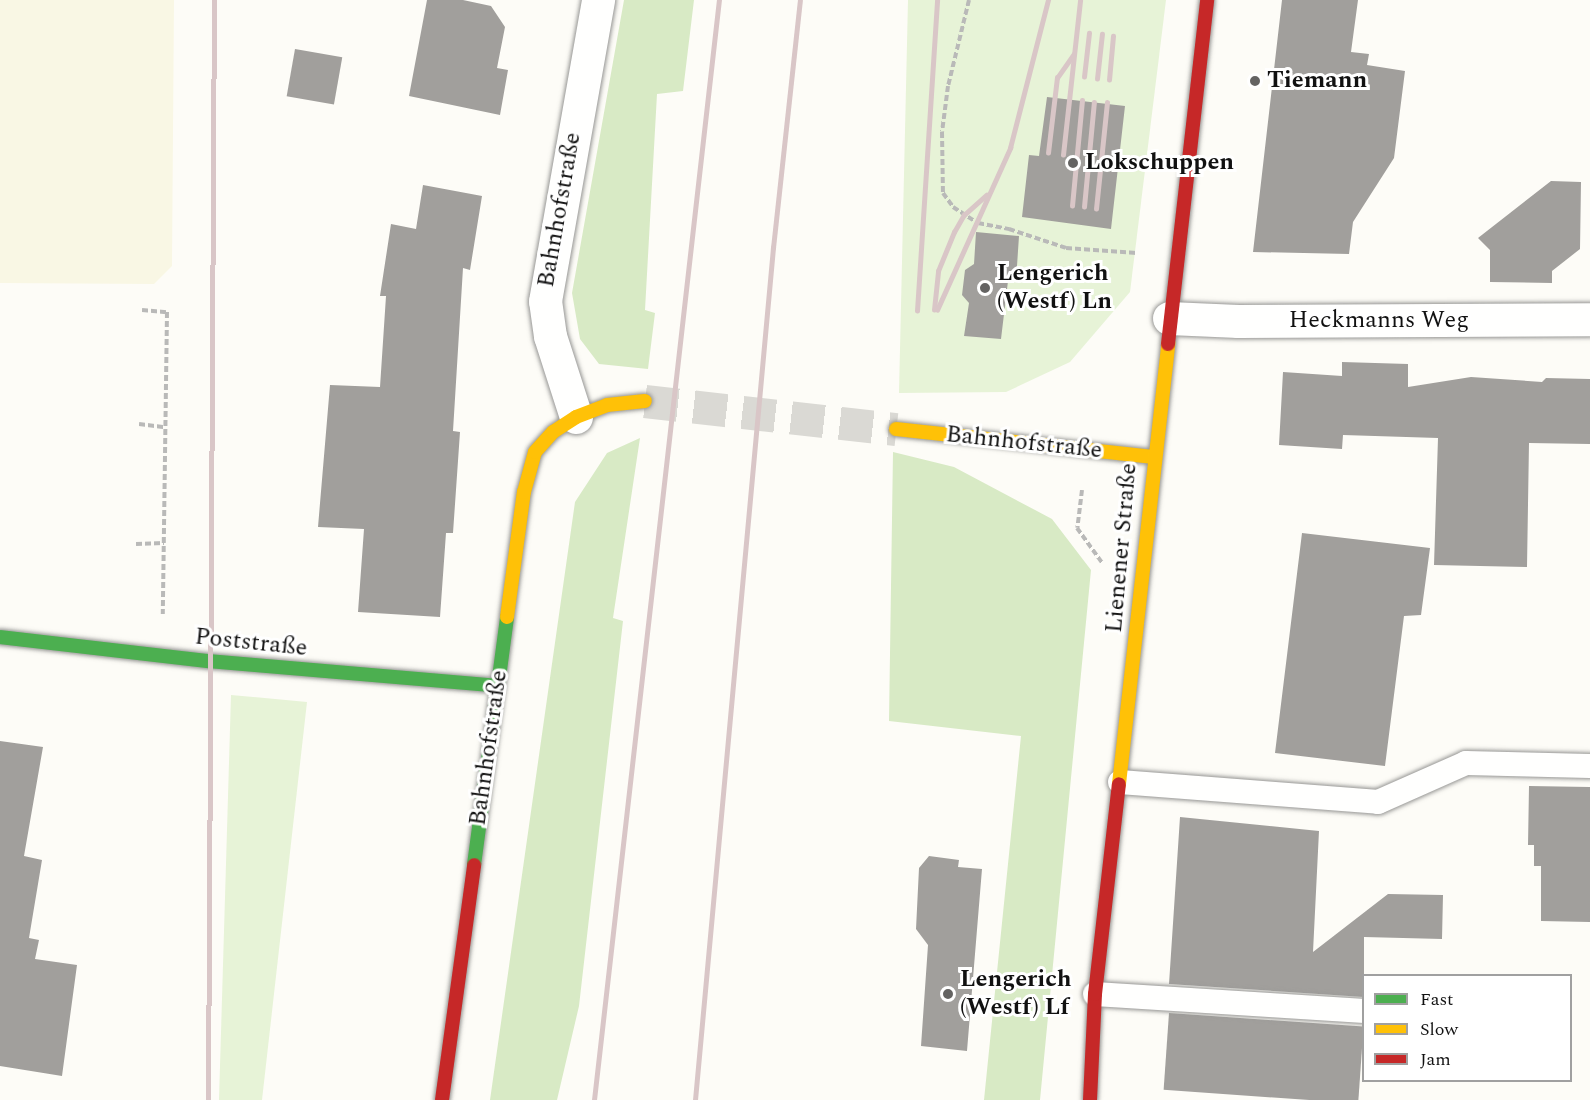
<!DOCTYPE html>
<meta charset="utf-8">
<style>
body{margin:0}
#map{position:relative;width:1590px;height:1100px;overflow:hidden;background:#fdfcf7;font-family:Spectral,serif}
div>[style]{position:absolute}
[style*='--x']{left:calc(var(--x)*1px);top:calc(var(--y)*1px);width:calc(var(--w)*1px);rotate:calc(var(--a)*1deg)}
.farmland>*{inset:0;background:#f9f7e4}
.green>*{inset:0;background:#e7f3d7}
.forest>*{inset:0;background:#d8eac5}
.building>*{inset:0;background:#a19f9c;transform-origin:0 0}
.secondary-tunnel>*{height:33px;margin-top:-16.5px;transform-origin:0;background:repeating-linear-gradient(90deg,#dad9d4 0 33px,transparent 0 49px)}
.path>*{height:4px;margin-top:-2px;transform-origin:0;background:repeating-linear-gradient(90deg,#b9b9b8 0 6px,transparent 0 9px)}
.roads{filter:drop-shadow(0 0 2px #979795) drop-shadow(0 0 2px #979795)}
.lane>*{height:24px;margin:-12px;padding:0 12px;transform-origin:12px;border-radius:12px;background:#fffffe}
.street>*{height:33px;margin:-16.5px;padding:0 16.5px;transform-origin:16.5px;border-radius:16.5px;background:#fffffe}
.fast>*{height:14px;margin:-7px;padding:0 7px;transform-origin:7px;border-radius:7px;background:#4caf50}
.slow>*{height:14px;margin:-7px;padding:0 7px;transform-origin:7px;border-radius:7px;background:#ffc107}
.jam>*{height:14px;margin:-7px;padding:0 7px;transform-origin:7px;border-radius:7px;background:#c62828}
.rail>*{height:4.5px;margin:-2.25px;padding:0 2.25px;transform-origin:2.25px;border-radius:2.25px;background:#d9c6c7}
.dots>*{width:16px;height:16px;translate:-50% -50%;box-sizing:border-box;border:3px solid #fff;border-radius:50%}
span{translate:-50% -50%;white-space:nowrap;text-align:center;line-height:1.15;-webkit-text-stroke:6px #fff;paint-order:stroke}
.poi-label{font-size:24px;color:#111;font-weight:700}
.left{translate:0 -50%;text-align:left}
.street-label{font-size:24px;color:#111}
.legend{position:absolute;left:1362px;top:974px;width:210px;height:108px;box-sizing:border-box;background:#fff;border:2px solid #a0a0a0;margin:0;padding:8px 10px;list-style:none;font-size:18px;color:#111}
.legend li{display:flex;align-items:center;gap:12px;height:30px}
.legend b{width:30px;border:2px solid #a0a0a0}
</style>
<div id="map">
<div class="farmland">
<div style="clip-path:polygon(0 0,174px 0,172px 266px,154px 284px,0 283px)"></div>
</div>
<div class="green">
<div style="clip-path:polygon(908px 0,1166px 0,1130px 292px,1070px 362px,1006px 392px,899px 393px)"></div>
<div style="clip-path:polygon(231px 695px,307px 702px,262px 1100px,219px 1100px)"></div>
</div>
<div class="forest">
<div style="clip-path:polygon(624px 0,694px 0,683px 91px,657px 94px,645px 310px,655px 313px,648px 369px,599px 364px,580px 339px,572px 293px)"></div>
<div style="clip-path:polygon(640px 438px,613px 618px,623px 621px,579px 1006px,557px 1100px,490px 1100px,575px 502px,607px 453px)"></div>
<div style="clip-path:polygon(893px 452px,954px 467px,1052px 519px,1091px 570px,1040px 1100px,984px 1100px,1021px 736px,889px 721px)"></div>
</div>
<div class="building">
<div style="clip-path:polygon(427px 0,463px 0,491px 6px,505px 27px,497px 68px,508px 70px,500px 115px,409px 96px)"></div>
<div style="clip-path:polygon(1282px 0,1358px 0,1351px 52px,1369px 54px,1367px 65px,1405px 71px,1394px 158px,1353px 222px,1349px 254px,1253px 252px)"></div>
<div style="left:295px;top:49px;width:48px;height:48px;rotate:10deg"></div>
<div style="clip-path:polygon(1047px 97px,1125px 106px,1111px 229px,1022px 217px,1029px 155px,1039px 156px)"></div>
<div style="clip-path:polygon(1551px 181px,1581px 182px,1580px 249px,1552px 271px,1552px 283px,1490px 282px,1490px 250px,1478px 238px)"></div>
<div style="clip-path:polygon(423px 185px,482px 196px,470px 270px,463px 268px,453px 431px,460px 432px,453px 533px,446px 533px,440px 617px,358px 612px,364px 529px,318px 527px,330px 385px,380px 387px,386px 296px,380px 296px,391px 224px,416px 229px)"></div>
<div style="clip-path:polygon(976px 232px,1019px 236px,1016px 281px,1008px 281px,1001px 339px,964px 336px,969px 303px,962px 295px,965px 270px,974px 264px)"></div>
<div style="clip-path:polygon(1342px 362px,1408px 364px,1408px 387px,1471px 377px,1542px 382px,1546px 378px,1590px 379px,1590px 444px,1529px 443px,1527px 567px,1434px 565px,1438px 438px,1343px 435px,1342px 449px,1279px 445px,1283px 372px,1342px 376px)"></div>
<div style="clip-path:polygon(1302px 533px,1430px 548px,1421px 615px,1404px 616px,1385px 766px,1275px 753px)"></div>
<div style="clip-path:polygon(0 741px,43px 747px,24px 856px,42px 860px,29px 938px,39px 940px,35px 959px,77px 965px,62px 1076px,0 1066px)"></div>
<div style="clip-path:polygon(1529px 786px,1590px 787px,1590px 922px,1541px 921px,1541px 866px,1534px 866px,1534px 845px,1528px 845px)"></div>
<div style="clip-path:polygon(1180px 817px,1319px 831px,1313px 952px,1388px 894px,1443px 895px,1442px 939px,1364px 937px,1364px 997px,1169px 984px)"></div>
<div style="clip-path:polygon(929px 856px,959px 860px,958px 867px,982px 869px,967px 1051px,921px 1046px,928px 945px,916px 929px,919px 868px)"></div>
<div style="left:1169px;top:1013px;width:195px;height:77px;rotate:4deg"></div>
</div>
<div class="secondary-tunnel">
<div style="--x:645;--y:401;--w:253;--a:6.4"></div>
</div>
<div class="path">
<div style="--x:969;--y:0;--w:89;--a:103.7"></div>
<div style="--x:948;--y:86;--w:46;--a:97.4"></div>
<div style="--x:942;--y:132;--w:61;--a:89.1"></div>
<div style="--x:943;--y:193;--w:17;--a:54"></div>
<div style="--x:953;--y:207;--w:30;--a:33"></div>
<div style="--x:978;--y:223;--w:32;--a:11"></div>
<div style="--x:1009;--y:229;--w:60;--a:18.4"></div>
<div style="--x:1066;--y:248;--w:71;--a:4"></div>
<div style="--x:142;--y:310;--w:25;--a:5"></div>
<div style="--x:167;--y:312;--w:302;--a:90.8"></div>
<div style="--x:139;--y:424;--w:26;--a:7"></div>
<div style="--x:1082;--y:490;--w:38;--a:97"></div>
<div style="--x:1077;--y:528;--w:44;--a:54.2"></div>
<div style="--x:136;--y:544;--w:28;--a:-2"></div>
</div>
<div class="roads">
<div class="lane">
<div style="--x:1120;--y:782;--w:259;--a:4.4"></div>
<div style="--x:1378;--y:802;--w:96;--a:-23.9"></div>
<div style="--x:1466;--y:763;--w:124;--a:1.4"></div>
<div style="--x:1095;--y:994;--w:270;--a:3.6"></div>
</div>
<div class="street">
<div style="--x:1169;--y:318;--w:69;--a:2.5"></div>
<div style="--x:1238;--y:321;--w:352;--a:-0.3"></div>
<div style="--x:576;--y:417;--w:85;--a:-107.8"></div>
<div style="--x:550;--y:336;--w:35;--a:-98"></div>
<div style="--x:545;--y:301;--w:306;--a:-80"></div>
</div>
<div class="fast">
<div style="--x:0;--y:637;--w:210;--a:6.6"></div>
<div style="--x:209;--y:661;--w:290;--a:4.9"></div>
<div style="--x:474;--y:865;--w:250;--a:-82.4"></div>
</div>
<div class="slow">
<div style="--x:896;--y:429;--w:259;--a:6.2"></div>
<div style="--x:507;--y:617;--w:126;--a:-82.3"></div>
<div style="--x:524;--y:492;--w:41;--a:-74.6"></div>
<div style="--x:535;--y:452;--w:27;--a:-48"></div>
<div style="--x:553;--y:432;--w:27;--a:-33"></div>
<div style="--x:576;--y:417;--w:33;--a:-21"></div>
<div style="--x:607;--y:405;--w:38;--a:-6"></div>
<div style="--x:1119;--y:784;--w:443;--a:-83.6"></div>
</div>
<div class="jam">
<div style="--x:1168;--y:344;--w:346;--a:-83.5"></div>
<div style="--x:442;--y:1100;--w:237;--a:-82.2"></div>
<div style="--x:1090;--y:1100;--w:106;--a:-87.3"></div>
<div style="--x:1095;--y:994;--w:211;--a:-83.5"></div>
</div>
</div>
<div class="rail">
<div style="--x:1084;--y:77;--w:44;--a:-83.5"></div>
<div style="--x:1097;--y:79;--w:45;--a:-83.7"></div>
<div style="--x:1109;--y:80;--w:44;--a:-84.8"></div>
<div style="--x:1048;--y:153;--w:76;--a:-83.2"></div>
<div style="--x:1057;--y:78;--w:29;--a:-55"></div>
<div style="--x:1063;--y:155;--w:156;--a:-83.7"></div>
<div style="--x:1072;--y:206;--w:106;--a:-84.6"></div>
<div style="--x:1084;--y:207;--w:105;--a:-84.6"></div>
<div style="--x:1096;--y:209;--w:107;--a:-84.1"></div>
<div style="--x:934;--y:310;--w:39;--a:-84"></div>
<div style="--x:938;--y:271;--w:42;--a:-67.7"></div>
<div style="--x:954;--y:232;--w:20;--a:-60"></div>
<div style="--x:964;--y:215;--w:30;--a:-42"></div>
<div style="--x:937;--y:310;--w:178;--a:-65.7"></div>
<div style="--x:1010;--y:148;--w:153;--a:-75.6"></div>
<div style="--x:917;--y:311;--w:312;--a:-86.3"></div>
<div style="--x:208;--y:1100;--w:1100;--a:-89.69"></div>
<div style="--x:594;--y:1100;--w:1107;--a:-83.52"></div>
<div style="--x:695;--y:1100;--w:856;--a:-84.77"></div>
<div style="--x:773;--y:248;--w:249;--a:-83.8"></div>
</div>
<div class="dots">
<div style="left:1255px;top:81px;background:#646362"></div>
<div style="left:1073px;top:163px;background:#646362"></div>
<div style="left:985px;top:288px;background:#646362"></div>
<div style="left:948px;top:994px;background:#646362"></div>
</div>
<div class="poi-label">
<span class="left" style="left:1267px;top:81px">Tiemann</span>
<span class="left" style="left:1085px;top:163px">Lokschuppen</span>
<span class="left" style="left:997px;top:288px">Lengerich<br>(Westf) Ln</span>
<span class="left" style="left:960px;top:994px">Lengerich<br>(Westf) Lf</span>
</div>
<div class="street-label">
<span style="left:560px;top:210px;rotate:-80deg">Bahnhofstraße</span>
<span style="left:1379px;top:321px">Heckmanns Weg</span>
<span style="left:1024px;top:443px;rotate:6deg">Bahnhofstraße</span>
<span style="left:1122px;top:548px;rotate:-85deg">Lienener Straße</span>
<span style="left:251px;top:643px;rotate:6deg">Poststraße</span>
<span style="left:489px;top:748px;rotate:-82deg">Bahnhofstraße</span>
</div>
<ul class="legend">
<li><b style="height:8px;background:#4caf50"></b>Fast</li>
<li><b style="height:8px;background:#ffc107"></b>Slow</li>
<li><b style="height:8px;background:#c62828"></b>Jam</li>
</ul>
</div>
